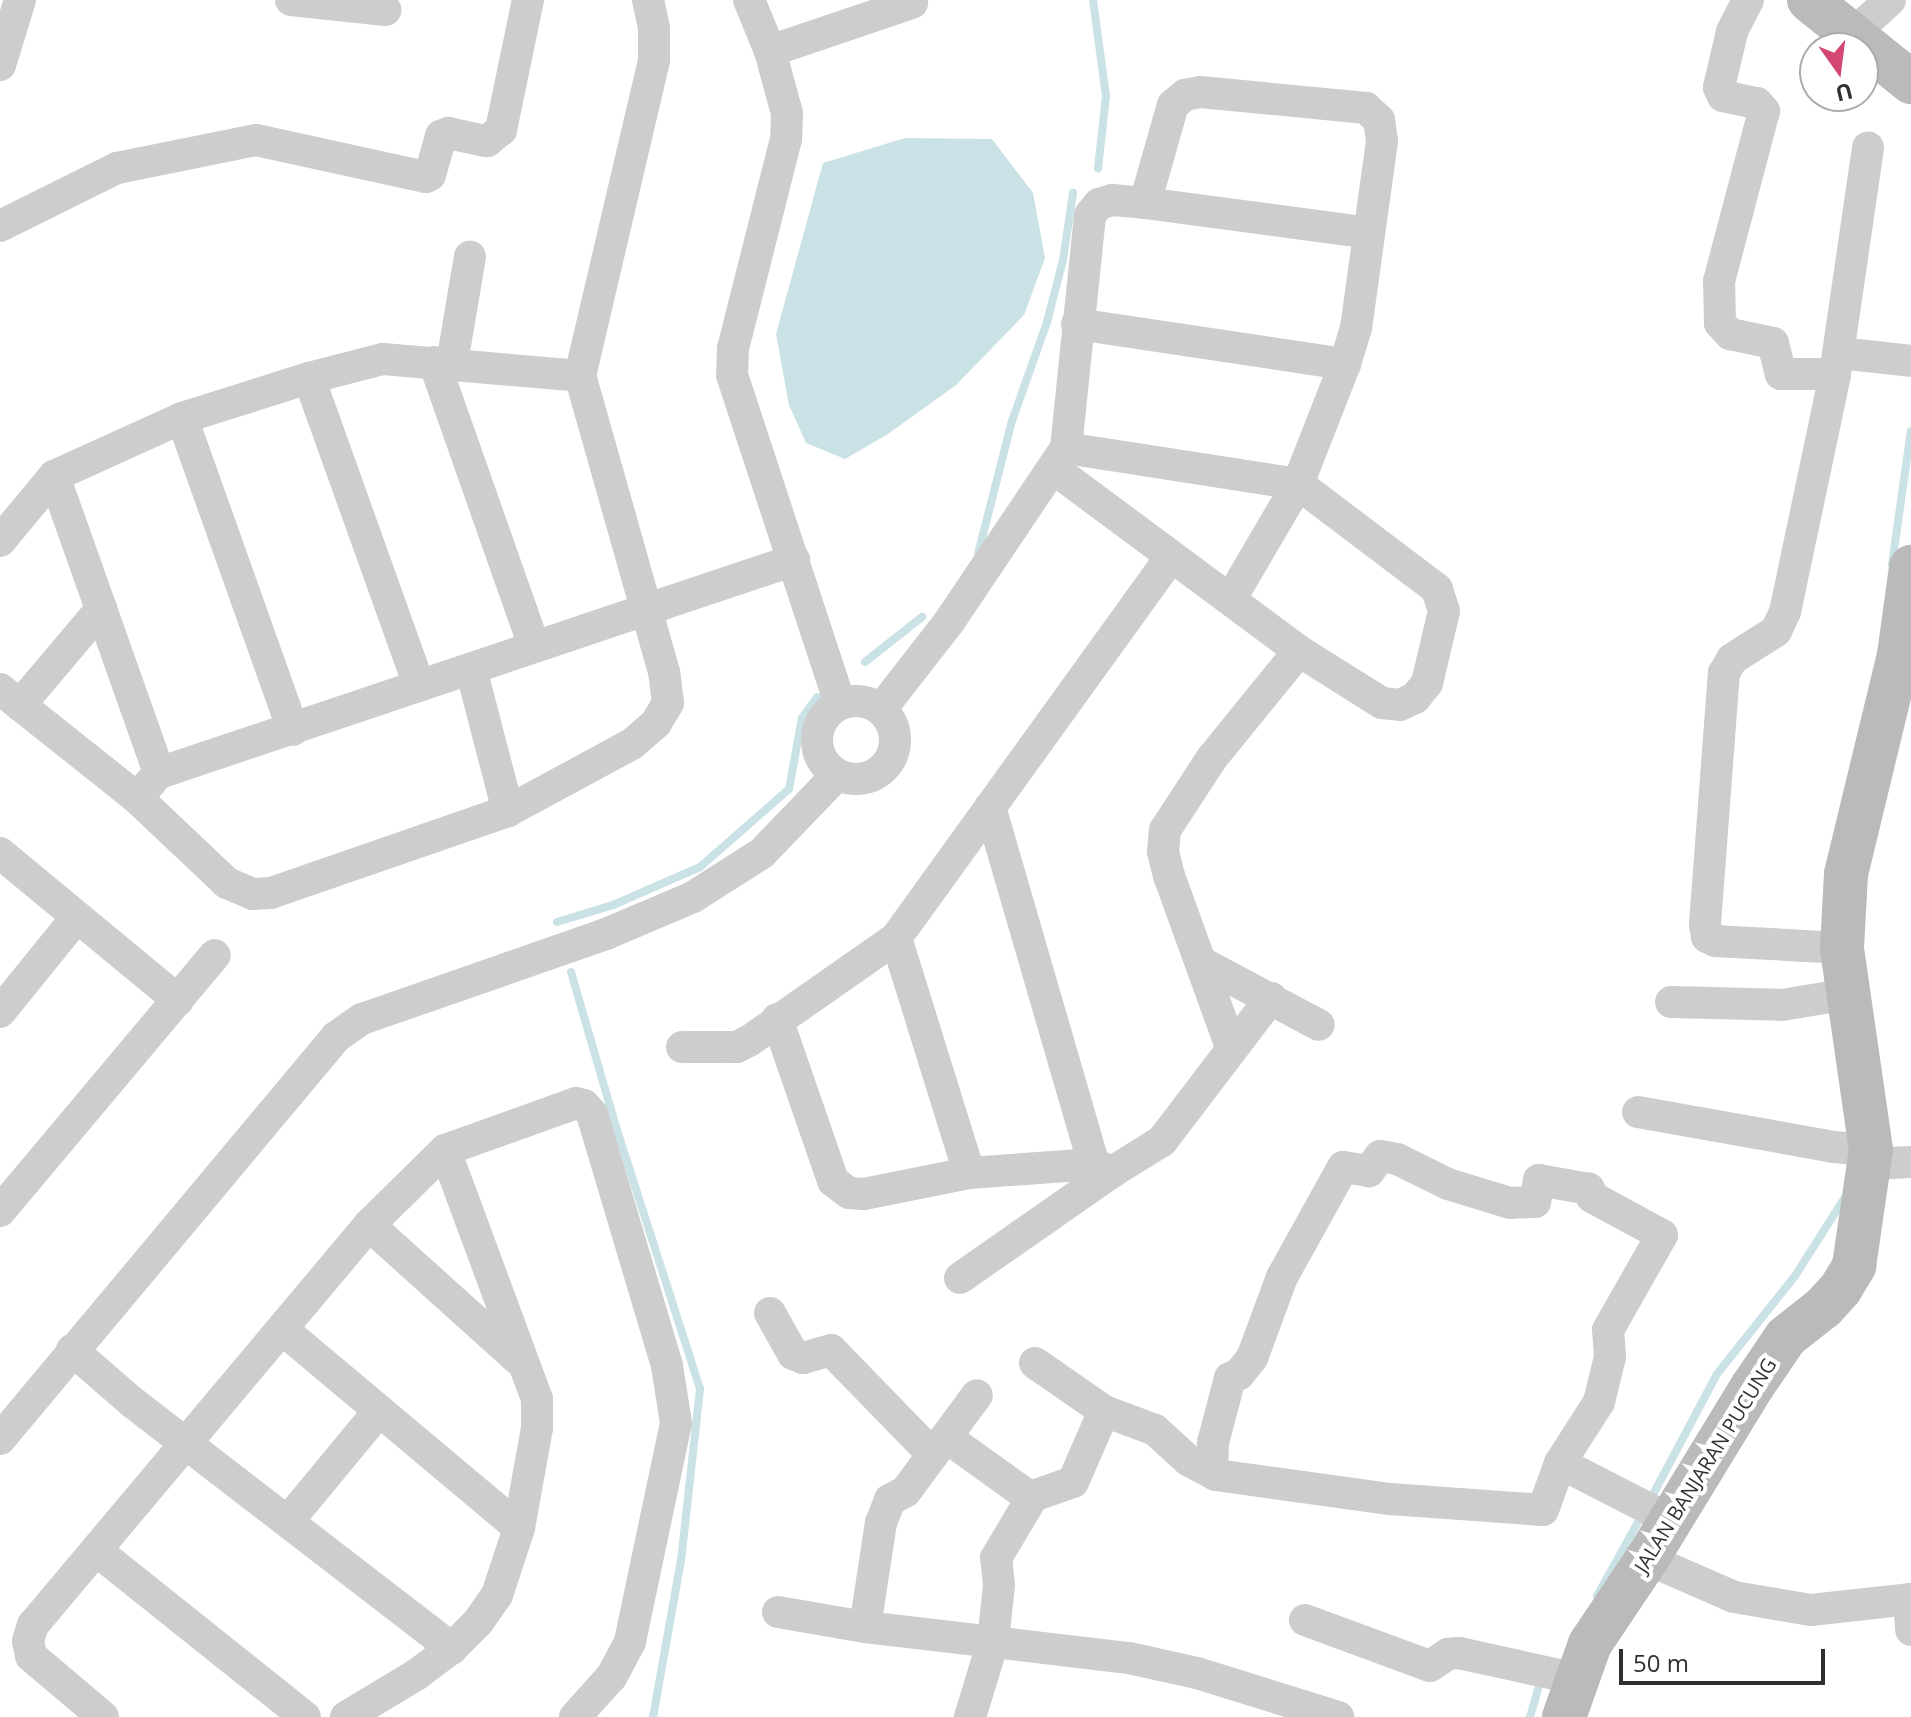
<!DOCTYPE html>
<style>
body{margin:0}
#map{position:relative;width:1911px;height:1717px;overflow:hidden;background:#fff;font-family:"Open Sans",sans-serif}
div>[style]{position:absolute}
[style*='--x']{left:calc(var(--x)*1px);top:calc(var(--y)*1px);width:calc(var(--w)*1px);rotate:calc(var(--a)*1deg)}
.water>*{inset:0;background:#cae1e5}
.stream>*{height:8px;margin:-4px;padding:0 4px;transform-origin:4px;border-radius:4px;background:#cae1e5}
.street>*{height:32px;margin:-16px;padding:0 16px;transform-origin:16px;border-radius:16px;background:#cdcdcd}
.street>.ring{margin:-16px;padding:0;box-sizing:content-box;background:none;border:32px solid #cdcdcd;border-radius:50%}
.secondary>*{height:44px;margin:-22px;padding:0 22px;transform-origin:22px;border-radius:22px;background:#bababa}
span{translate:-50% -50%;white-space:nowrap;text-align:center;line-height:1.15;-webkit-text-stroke:8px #fff;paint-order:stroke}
.street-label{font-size:20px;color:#303030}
.north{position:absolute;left:1799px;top:32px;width:80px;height:80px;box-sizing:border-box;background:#fff;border:2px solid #acacac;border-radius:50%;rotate:166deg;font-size:22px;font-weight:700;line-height:32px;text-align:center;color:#303030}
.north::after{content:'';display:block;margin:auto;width:28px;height:36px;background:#d34773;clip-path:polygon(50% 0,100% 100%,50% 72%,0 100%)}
.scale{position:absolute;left:1619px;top:1649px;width:206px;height:36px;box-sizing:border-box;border:4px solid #303030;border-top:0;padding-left:10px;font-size:24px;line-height:28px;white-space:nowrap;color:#303030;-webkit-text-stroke:6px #fff;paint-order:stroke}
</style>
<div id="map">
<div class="water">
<div style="clip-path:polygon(905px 138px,992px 139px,1033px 193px,1045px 258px,1024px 315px,956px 385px,888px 434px,845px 459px,806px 443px,789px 405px,776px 334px,823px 163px)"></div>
</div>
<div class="stream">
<div style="--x:1093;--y:0;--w:97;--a:82.3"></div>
<div style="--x:1106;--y:96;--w:73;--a:96.3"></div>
<div style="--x:978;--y:554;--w:137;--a:-75.7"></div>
<div style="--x:1012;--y:421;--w:105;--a:-70.5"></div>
<div style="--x:1047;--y:322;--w:64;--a:-75.5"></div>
<div style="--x:1063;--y:260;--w:68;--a:-81.5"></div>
<div style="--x:1892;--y:564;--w:134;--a:-81.9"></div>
<div style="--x:865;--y:662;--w:73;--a:-38.3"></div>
<div style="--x:557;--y:922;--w:59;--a:-16.9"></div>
<div style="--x:613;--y:905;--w:95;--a:-23.6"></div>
<div style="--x:700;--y:867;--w:118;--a:-41.2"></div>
<div style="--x:789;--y:789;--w:72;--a:-79.6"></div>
<div style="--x:802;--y:718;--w:26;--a:-54"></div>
<div style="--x:571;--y:972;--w:161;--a:73.8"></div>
<div style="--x:616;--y:1127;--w:275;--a:72.2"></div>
<div style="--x:700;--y:1389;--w:172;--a:96.3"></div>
<div style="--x:681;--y:1560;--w:159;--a:100.1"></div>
<div style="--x:1649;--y:1502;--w:145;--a:-62"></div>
<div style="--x:1717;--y:1374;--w:125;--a:-51.5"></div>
<div style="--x:1795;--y:1276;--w:97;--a:-57.6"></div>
<div style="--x:1597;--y:1596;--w:95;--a:-61"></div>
<div style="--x:1530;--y:1717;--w:40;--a:-74"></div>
</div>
<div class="street">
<div style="--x:291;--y:0;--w:95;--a:6.1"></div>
<div style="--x:749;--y:0;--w:55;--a:67.6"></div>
<div style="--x:770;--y:51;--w:64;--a:74.7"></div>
<div style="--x:787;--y:113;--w:26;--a:92"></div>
<div style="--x:786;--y:139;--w:216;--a:104.2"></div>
<div style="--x:733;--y:348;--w:27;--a:92"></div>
<div style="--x:732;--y:375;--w:345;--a:71.8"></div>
<div style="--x:1748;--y:0;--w:36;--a:117"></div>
<div style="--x:1732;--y:32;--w:57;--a:103.3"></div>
<div style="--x:1719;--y:87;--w:10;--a:66"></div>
<div style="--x:1723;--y:96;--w:35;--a:12"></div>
<div style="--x:1757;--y:103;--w:11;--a:49"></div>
<div style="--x:1764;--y:111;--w:176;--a:104.8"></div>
<div style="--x:1719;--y:281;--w:42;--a:88.6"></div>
<div style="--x:1720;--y:323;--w:15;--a:48"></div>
<div style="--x:1730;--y:334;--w:44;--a:11.8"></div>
<div style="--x:1773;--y:343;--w:32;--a:76"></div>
<div style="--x:1781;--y:374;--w:54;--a:0"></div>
<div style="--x:1851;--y:36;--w:53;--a:-42.7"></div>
<div style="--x:770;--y:51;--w:150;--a:-18.7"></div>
<div style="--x:0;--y:65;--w:68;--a:-72.9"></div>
<div style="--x:1145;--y:203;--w:102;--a:-74.1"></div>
<div style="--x:1173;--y:105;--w:16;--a:-40"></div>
<div style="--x:1185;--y:95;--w:15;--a:-11"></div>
<div style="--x:1200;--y:92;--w:167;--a:5.5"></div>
<div style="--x:1366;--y:108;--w:18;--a:43"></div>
<div style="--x:1379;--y:120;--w:21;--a:82"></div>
<div style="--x:1382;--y:141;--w:189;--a:97.9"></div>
<div style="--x:1356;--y:328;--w:38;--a:107"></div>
<div style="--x:1345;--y:364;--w:129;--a:111.4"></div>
<div style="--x:1298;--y:484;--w:132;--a:120.4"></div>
<div style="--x:0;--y:226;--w:131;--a:-26.4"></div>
<div style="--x:117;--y:168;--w:142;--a:-11.4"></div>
<div style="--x:256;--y:140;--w:174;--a:12.3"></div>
<div style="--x:426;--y:177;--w:4;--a:-27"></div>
<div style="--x:430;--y:175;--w:41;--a:-74.2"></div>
<div style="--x:441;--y:136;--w:8;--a:-23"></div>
<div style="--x:448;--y:133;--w:40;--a:12"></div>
<div style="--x:487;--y:141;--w:18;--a:-38"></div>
<div style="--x:501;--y:130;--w:133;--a:-78.3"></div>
<div style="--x:1077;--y:324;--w:271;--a:8.5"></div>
<div style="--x:1839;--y:353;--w:72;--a:6.3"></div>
<div style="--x:434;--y:362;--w:301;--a:70.6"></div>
<div style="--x:452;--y:363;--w:108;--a:-80.4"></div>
<div style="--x:309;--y:378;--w:327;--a:70.3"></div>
<div style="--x:182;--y:418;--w:331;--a:70.4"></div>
<div style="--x:1054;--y:469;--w:305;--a:36.6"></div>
<div style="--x:1299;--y:651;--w:98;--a:32.1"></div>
<div style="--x:1382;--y:703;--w:18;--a:6"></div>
<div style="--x:1400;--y:705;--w:17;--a:-25"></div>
<div style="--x:1415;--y:698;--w:19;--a:-51"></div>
<div style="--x:1427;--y:683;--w:74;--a:-76.7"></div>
<div style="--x:1444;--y:611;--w:23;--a:-108"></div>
<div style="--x:1437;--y:589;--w:174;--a:-142.9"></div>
<div style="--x:1298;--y:484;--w:235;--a:-171.2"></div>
<div style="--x:54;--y:476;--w:315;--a:70.5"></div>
<div style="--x:0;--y:541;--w:85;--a:-50.3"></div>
<div style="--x:54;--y:476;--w:141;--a:-24.4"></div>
<div style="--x:182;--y:418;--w:133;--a:-17.5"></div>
<div style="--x:309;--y:378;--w:76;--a:-14.4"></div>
<div style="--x:383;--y:359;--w:198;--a:4.9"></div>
<div style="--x:471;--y:669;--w:147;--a:75.4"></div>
<div style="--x:0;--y:689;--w:175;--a:38.5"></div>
<div style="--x:137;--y:798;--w:124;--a:43.4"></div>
<div style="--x:227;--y:883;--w:28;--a:23"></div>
<div style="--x:253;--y:894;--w:18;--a:-3"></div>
<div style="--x:271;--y:893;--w:251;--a:-19.1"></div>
<div style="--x:508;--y:811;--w:141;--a:-28.4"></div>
<div style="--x:632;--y:744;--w:32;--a:-41"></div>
<div style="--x:656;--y:723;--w:23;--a:-59"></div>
<div style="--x:668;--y:703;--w:31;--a:-97"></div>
<div style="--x:664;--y:672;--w:308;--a:-105.8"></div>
<div style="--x:580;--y:376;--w:325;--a:-76.8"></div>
<div style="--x:654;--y:60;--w:32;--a:-90"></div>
<div style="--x:654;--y:28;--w:29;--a:-102"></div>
<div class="ring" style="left:817px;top:701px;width:46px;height:46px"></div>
<div style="--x:20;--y:705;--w:126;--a:-49.8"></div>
<div style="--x:882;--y:708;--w:109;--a:-52.1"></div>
<div style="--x:949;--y:622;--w:210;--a:-56.1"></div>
<div style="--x:1066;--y:448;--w:234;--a:-84.1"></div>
<div style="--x:1090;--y:215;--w:14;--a:-51"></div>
<div style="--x:1099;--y:204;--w:14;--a:-17"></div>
<div style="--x:1112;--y:200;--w:33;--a:5"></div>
<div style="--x:1145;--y:203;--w:226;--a:7.6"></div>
<div style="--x:137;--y:798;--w:33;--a:-49"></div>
<div style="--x:159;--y:773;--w:670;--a:-18.54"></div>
<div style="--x:990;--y:807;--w:372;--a:73.8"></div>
<div style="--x:0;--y:853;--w:231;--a:39.6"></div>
<div style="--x:896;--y:938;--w:246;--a:72.7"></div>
<div style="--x:1842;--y:948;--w:127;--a:-176.8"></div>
<div style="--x:1715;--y:941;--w:9;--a:-153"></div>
<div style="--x:1707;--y:937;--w:13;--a:-99"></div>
<div style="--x:1705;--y:924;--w:252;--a:-85.7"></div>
<div style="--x:1724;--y:673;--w:16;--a:-60"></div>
<div style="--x:1732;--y:659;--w:52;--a:-32.5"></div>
<div style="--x:1776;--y:631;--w:21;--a:-65"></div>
<div style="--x:1785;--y:612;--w:243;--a:-78.1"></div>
<div style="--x:1835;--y:374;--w:229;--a:-81.7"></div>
<div style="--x:1202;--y:963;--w:132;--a:27.9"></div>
<div style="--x:1671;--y:1002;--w:111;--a:1.5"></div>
<div style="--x:1782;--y:1005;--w:67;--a:-9.5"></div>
<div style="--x:0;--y:1012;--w:121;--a:-51"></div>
<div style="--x:777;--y:1019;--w:171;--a:70.9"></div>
<div style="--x:833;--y:1181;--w:20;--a:37"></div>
<div style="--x:849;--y:1193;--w:15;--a:4"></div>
<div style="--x:864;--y:1194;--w:107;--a:-11.3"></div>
<div style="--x:969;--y:1173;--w:125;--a:-4.1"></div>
<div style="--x:1094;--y:1164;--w:20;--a:24"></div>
<div style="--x:682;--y:1047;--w:55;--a:0"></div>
<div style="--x:737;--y:1047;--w:13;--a:-27"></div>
<div style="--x:749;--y:1041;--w:179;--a:-35"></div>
<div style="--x:896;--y:938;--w:470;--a:-54.2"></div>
<div style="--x:1231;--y:1047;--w:182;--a:-109.9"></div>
<div style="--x:1169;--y:876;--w:25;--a:-104"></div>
<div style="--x:1163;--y:852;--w:22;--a:-85"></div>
<div style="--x:1165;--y:830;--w:86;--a:-56.9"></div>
<div style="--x:1212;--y:758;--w:138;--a:-50.9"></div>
<div style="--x:1638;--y:1112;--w:199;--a:10.1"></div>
<div style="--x:1834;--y:1147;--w:37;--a:5"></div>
<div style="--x:1871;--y:1164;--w:40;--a:-2.9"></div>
<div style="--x:0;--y:1211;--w:334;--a:-50"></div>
<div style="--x:369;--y:1225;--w:200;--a:42"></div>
<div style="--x:960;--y:1278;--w:185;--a:-34.9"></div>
<div style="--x:1112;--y:1172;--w:59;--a:-31.8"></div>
<div style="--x:1162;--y:1141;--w:180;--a:-52.7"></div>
<div style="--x:770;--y:1313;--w:47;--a:60.7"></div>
<div style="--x:793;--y:1354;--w:11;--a:22"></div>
<div style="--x:803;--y:1358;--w:29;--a:-16"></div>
<div style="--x:831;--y:1350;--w:146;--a:45.8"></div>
<div style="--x:282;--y:1329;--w:309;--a:40"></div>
<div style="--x:72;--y:1350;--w:79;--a:40.9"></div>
<div style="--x:132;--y:1402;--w:404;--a:37.6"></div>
<div style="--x:1035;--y:1363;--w:84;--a:34.8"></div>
<div style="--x:1104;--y:1411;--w:54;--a:20.4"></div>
<div style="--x:1155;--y:1430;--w:45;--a:42.3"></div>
<div style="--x:1188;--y:1460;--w:32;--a:28"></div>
<div style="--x:1216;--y:1475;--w:176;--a:7.9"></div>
<div style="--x:1390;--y:1499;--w:153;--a:4.1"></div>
<div style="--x:1543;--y:1510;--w:50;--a:-70.1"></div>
<div style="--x:1560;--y:1463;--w:72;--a:-57.4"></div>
<div style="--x:1599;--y:1402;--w:46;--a:-76.3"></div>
<div style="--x:1610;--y:1357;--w:27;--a:-94"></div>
<div style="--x:1608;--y:1330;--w:109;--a:-60.4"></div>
<div style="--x:1662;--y:1235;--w:80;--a:-151.5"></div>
<div style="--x:1592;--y:1197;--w:9;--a:-111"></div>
<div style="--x:1589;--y:1189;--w:51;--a:-169.8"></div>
<div style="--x:1539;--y:1180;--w:22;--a:100"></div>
<div style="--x:1535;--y:1202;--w:25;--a:178"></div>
<div style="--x:1510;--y:1203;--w:65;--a:-163"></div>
<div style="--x:1448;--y:1184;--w:57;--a:-153.9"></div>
<div style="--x:1397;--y:1159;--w:17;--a:-170"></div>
<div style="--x:1380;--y:1156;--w:19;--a:126"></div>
<div style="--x:1369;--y:1171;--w:26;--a:-171"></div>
<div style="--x:1343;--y:1167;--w:126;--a:119"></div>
<div style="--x:1282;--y:1277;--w:86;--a:110.3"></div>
<div style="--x:1252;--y:1358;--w:21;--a:129"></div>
<div style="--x:1239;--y:1374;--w:10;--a:156"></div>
<div style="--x:1230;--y:1378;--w:67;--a:104.7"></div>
<div style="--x:1213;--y:1443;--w:30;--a:92"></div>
<div style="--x:946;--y:1437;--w:105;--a:35.7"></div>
<div style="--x:0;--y:1439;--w:524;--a:-50.11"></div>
<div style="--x:336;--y:1037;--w:32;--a:-35"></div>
<div style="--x:362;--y:1019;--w:258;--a:-19.2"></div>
<div style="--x:606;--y:934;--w:95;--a:-23"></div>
<div style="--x:693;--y:897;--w:82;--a:-32.5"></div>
<div style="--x:762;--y:853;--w:108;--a:-46.1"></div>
<div style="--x:1560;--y:1463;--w:125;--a:27.2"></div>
<div style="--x:288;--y:1521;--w:143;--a:-50.4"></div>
<div style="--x:97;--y:1551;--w:266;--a:38.6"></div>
<div style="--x:1647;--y:1559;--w:95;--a:23.6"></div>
<div style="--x:1734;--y:1597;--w:78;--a:9.6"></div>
<div style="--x:1811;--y:1610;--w:101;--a:-6.3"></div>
<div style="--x:1909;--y:1599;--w:31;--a:86"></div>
<div style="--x:778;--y:1612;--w:88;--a:9.8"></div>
<div style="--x:865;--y:1627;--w:266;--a:6.7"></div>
<div style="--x:1129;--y:1658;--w:70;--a:12.4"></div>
<div style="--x:1197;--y:1673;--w:148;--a:17.3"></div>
<div style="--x:1305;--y:1620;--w:133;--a:20.2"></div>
<div style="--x:1430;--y:1666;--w:22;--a:-34"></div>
<div style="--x:1448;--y:1654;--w:11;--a:-5"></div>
<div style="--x:1459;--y:1653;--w:121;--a:12.4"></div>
<div style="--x:865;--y:1627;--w:105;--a:-81.3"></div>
<div style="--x:881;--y:1523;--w:25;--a:-69"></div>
<div style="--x:890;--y:1500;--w:18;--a:-29"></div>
<div style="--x:906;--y:1491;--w:119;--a:-53.5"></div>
<div style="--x:103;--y:1717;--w:94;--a:-139.7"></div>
<div style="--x:31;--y:1656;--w:15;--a:-101"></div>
<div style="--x:28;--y:1641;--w:17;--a:-73"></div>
<div style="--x:33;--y:1625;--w:522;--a:-49.97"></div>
<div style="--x:369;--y:1225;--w:107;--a:-44.6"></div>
<div style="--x:445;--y:1150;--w:139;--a:-19.7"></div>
<div style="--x:576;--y:1103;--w:8;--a:14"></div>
<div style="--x:584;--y:1105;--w:12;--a:48"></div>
<div style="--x:592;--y:1114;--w:263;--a:73.4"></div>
<div style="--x:667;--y:1366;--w:58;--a:81"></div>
<div style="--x:676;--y:1423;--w:224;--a:101.9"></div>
<div style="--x:630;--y:1642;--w:40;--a:118"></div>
<div style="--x:611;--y:1677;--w:54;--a:132"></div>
<div style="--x:346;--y:1717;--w:82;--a:-31"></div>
<div style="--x:416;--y:1675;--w:45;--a:-36.9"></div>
<div style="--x:452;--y:1648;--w:37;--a:-45"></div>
<div style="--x:478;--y:1622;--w:33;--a:-55"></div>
<div style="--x:497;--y:1595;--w:71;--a:-71.8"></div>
<div style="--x:519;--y:1528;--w:102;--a:-79.8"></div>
<div style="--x:537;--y:1428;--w:29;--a:-90"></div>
<div style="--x:537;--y:1399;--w:265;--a:-110.3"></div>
<div style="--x:970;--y:1717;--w:78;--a:-73"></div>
<div style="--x:993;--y:1642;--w:57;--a:-84"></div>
<div style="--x:999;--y:1585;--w:27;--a:-96"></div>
<div style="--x:996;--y:1558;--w:72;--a:-59.2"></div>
<div style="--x:1033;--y:1496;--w:42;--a:-19.3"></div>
<div style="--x:1073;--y:1482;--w:77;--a:-66.4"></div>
</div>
<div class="secondary">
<div style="--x:1809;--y:0;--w:131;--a:38.8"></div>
<div style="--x:1564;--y:1717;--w:77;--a:-70.4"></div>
<div style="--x:1590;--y:1644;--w:102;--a:-56.2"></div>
<div style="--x:1647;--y:1559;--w:202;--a:-58.6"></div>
<div style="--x:1752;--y:1387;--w:60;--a:-55.8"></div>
<div style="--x:1786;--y:1337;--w:48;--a:-38.3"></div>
<div style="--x:1824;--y:1307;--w:25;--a:-48"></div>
<div style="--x:1841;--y:1288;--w:26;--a:-59"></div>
<div style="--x:1854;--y:1266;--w:117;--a:-81.7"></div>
<div style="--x:1871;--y:1150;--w:204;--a:-98.2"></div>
<div style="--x:1842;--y:948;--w:74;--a:-86.9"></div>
<div style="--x:1846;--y:874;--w:225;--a:-76.4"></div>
<div style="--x:1899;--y:655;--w:89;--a:-82.2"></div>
</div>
<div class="street-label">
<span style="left:1705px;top:1465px;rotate:-58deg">JALAN BANJARAN PUCUNG</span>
</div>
<div class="north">U</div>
<div class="scale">50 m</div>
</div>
